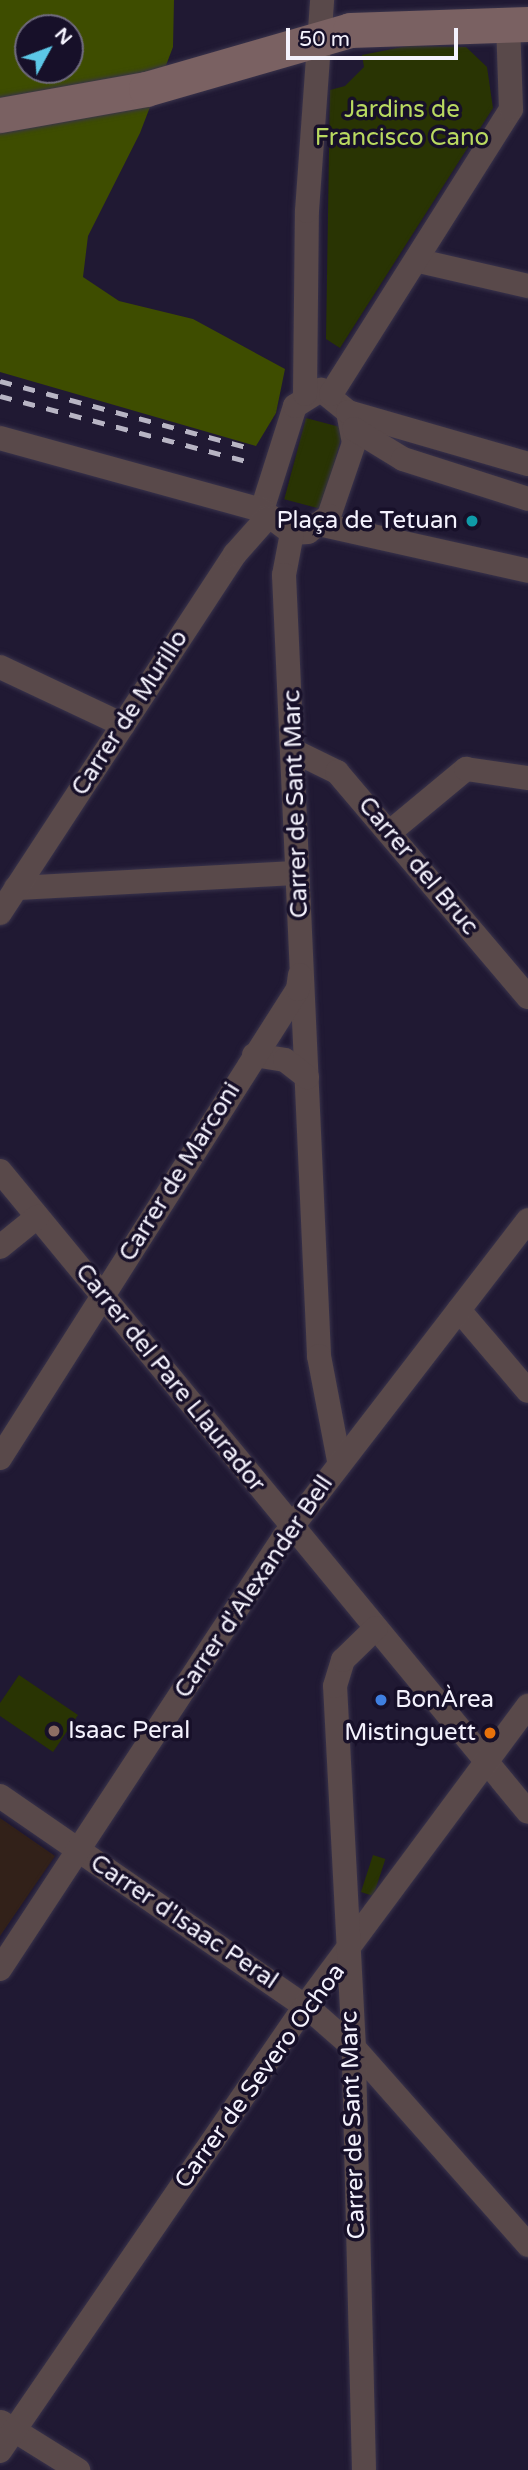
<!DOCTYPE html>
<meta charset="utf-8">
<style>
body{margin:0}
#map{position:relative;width:528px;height:2470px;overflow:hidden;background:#201933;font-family:"Varela Round",sans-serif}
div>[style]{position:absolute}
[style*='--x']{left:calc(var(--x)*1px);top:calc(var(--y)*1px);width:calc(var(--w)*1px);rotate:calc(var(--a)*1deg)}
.industrial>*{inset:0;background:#322119}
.green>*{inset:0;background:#293403;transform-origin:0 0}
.forest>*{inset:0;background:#3e4d00}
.roads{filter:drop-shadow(0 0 2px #39334b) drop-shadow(0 0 2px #39334b)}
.street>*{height:24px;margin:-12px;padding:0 12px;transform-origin:12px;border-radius:12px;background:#59494a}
.secondary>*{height:35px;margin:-17.5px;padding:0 17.5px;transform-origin:17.5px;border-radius:17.5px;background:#7a6162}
.rail>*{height:5px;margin-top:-2.5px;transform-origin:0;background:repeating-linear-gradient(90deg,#b8b5c4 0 12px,transparent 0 24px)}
.dots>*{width:19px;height:19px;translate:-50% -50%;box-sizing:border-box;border:4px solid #171029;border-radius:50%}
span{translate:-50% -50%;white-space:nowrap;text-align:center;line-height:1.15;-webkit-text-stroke:7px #171029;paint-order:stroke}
.park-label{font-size:24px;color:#b9d960}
.poi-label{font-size:24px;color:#f4f2fd}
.right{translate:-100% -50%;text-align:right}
.left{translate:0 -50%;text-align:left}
.street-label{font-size:24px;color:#f4f2fd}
.north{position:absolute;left:14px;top:14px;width:70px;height:70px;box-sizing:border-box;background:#171029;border:2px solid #6f6a7e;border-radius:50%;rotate:49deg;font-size:19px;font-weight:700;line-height:28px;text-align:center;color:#f4f2fd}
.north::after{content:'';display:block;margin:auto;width:24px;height:32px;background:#5cc7e7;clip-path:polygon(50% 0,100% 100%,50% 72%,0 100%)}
.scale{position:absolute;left:286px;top:28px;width:172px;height:32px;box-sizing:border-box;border:4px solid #f4f2fd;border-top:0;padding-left:9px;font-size:21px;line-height:24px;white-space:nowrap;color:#f4f2fd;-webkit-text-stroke:5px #171029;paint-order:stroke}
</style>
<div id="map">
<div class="industrial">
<div style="clip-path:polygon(0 1818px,55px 1856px,0 1936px)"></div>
</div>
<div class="green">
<div style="clip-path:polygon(407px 46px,466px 47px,487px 67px,493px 108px,340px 348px,326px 339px,330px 90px,345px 86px,364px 67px,362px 55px)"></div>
<div style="left:306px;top:418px;width:39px;height:84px;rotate:15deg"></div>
<div style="clip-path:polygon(19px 1675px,78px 1715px,53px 1752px,0 1716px,0 1703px)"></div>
<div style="left:373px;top:1855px;width:13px;height:39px;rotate:18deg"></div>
</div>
<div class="forest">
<div style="clip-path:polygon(evenodd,0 0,174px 0,173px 47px,140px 133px,88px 236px,83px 277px,119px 301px,193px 319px,285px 369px,276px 413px,256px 446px,0 372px,0 0,28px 28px,70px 28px,70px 70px,28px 70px,28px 28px)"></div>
</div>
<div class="roads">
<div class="street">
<div style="--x:419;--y:261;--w:112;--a:12.9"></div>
<div style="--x:321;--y:390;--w:35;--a:39"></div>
<div style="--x:348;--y:412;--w:32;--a:79"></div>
<div style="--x:354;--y:443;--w:77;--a:108.9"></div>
<div style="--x:329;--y:516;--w:26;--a:143"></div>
<div style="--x:308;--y:532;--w:16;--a:176"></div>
<div style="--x:292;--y:533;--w:38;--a:-143"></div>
<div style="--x:262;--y:510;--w:109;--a:-72.4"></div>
<div style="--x:295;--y:406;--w:31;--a:-32"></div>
<div style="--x:305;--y:394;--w:183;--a:-89.4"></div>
<div style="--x:307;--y:211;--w:212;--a:-85.9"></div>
<div style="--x:331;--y:394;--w:337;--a:-57.7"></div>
<div style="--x:511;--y:109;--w:85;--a:-92"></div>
<div style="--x:348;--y:412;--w:187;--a:16.1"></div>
<div style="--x:354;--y:429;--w:57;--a:31.5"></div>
<div style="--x:403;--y:459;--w:131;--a:17.7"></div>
<div style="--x:0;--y:438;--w:272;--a:15.4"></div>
<div style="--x:323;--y:525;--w:210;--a:12.6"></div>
<div style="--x:292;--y:533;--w:43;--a:100.8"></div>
<div style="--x:284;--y:575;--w:782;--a:87.43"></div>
<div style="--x:319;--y:1356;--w:107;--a:79.2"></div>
<div style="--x:0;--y:667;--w:136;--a:25.2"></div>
<div style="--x:296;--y:752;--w:46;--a:26"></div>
<div style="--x:337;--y:772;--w:295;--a:49.7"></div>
<div style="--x:390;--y:832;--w:99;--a:-39.7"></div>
<div style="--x:466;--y:769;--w:63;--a:8.3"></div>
<div style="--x:16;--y:888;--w:281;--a:-3.1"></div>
<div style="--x:0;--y:913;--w:429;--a:-56.8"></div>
<div style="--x:235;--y:554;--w:48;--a:-48.4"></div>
<div style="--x:254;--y:1055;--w:31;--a:9"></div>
<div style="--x:285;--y:1060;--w:28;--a:38"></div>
<div style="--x:0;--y:1171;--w:830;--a:50.52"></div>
<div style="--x:0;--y:1247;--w:48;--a:-39"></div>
<div style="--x:459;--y:1310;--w:106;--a:49.6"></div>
<div style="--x:0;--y:1458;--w:556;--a:-57.57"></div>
<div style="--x:298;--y:989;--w:14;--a:-82"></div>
<div style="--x:0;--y:1796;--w:382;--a:34.6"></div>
<div style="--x:314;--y:2013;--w:53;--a:41.2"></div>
<div style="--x:354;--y:2048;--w:263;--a:48.5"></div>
<div style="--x:0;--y:1969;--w:517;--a:-56.68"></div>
<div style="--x:284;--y:1537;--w:400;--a:-52.4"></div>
<div style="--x:1;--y:2422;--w:91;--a:31.9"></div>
<div style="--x:0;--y:2451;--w:539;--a:-55.57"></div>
<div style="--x:305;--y:2006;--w:374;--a:-53.4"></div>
<div style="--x:364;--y:2470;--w:422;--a:-91.4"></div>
<div style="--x:354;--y:2048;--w:362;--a:-93"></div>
<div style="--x:335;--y:1686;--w:27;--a:-73"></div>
<div style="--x:343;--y:1660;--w:46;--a:-44.1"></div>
</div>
<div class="secondary">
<div style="--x:0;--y:115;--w:148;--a:-10.1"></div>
<div style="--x:146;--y:89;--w:212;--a:-16.1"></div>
<div style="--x:350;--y:30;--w:178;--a:-1.9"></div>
</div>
</div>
<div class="rail">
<div style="--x:0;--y:381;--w:263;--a:15"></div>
<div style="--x:0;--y:396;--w:259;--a:14.8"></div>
</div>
<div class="dots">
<div style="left:472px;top:521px;background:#0f9aa8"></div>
<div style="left:381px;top:1700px;background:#3f7fe0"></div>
<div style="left:54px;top:1731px;background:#8d6e63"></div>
<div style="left:490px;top:1733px;background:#e8710a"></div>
</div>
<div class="park-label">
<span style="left:402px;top:124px">Jardins de<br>Francisco Cano</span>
</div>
<div class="poi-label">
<span class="right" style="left:458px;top:521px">Plaça de Tetuan</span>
<span class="left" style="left:395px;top:1700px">BonÀrea</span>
<span class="left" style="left:68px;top:1731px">Isaac Peral</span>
<span class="right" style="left:476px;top:1733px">Mistinguett</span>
</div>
<div class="street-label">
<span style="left:130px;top:713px;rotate:-57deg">Carrer de Murillo</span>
<span style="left:296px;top:804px;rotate:-92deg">Carrer de Sant Marc</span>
<span style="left:418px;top:866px;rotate:50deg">Carrer del Bruc</span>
<span style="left:180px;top:1172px;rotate:-58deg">Carrer de Marconi</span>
<span style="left:170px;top:1378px;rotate:51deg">Carrer del Pare Llaurador</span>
<span style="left:254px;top:1587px;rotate:-56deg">Carrer d'Alexander Bell</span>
<span style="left:184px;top:1922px;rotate:34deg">Carrer d'Isaac Peral</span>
<span style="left:260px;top:2076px;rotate:-54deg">Carrer de Severo Ochoa</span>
<span style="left:353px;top:2125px;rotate:-92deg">Carrer de Sant Marc</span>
</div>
<div class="north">N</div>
<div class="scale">50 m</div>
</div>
